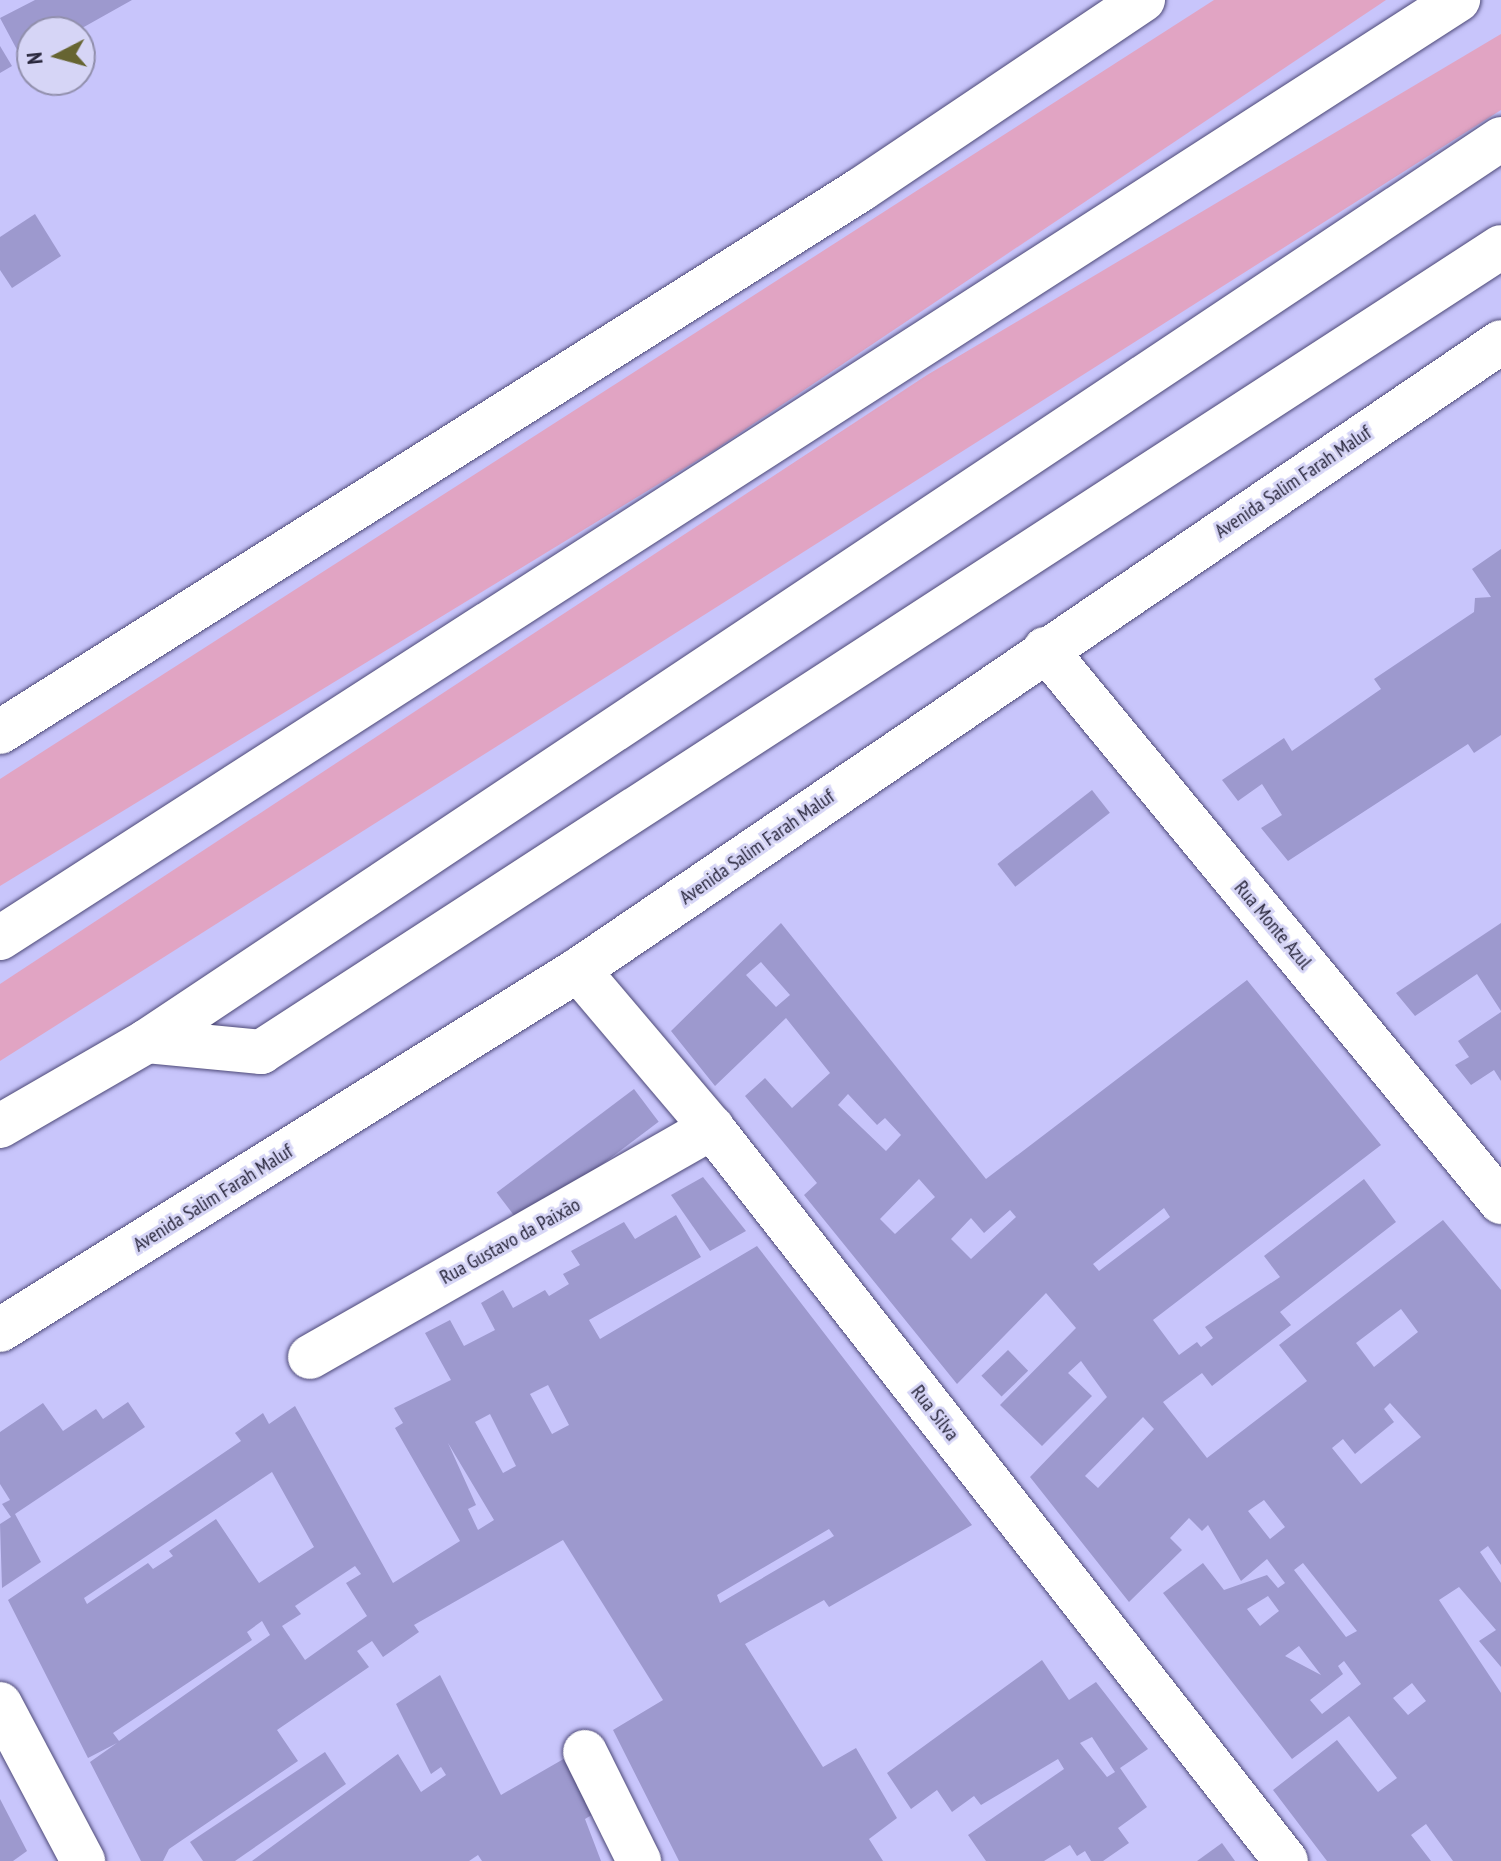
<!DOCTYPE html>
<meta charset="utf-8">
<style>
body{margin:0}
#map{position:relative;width:1501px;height:1861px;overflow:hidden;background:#c8c5fb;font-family:"PT Sans Narrow",sans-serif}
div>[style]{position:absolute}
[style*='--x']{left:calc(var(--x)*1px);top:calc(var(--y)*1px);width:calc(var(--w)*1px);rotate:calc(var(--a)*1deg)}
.green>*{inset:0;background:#e1a4c3}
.building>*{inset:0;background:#9d99ce;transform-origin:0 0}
.roads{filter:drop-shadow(0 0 2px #4d4977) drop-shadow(0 0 2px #4d4977)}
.minor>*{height:44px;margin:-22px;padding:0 22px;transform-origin:22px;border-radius:22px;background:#fff}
.highway>*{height:44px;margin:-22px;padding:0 22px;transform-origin:22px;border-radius:22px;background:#fff}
span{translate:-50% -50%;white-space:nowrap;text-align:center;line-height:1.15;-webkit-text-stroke:6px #d6d5f6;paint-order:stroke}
.street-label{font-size:20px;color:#29273c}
.north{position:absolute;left:16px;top:16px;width:80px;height:80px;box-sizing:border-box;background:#d6d5f6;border:2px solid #918fac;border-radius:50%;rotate:264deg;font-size:22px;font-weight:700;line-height:32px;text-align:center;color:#29273c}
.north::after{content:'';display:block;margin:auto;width:28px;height:36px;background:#666431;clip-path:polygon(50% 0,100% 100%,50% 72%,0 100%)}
</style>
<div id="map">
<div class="green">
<div style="clip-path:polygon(1214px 0,1386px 0,716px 449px,0 886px,0 779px)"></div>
<div style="clip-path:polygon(1501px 34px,1501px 110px,0 1061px,0 984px,927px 375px)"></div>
</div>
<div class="building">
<div style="clip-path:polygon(35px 0,132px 0,75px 32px,32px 32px,32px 56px,23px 61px,0 18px)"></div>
<div style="clip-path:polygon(0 46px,12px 66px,0 73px)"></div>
<div style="clip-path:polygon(35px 214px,61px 256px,12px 288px,0 270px,0 237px)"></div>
<div style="clip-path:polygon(1501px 549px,1501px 735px,1474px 753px,1468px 744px,1288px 861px,1261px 828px,1282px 815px,1262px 784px,1238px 801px,1222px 780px,1284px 738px,1292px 751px,1381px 689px,1374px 679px,1474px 612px,1475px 598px,1491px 597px,1472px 569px)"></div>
<div style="left:1092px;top:790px;width:29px;height:120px;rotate:52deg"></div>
<div style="clip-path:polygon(evenodd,781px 923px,986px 1179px,1247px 980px,1381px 1145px,1153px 1320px,1179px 1355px,1197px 1342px,1201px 1347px,1213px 1338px,1205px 1327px,1280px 1277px,1264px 1256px,1364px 1179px,1396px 1222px,1280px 1312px,1291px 1325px,1212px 1386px,1202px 1373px,1163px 1402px,1207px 1458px,1307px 1381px,1279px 1345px,1443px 1220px,1501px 1290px,1501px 1565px,1488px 1546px,1480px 1552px,1501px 1583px,1501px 1667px,1479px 1641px,1496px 1630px,1459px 1587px,1439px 1600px,1501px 1693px,1501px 1861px,1453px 1861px,1426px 1824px,1411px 1835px,1431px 1861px,1327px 1861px,1273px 1790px,1337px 1740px,1378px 1792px,1397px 1778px,1349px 1716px,1292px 1759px,1163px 1593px,1203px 1563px,1224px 1590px,1267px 1575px,1278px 1588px,1285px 1583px,1267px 1559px,1241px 1581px,1208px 1525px,1202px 1531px,1189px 1518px,1170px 1538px,1182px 1550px,1129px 1602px,1030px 1477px,1107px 1397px,1081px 1361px,1068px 1373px,1092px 1396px,1042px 1446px,1000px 1405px,1076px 1328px,1046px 1293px,957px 1384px,804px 1195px,817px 1183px,745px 1096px,765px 1078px,792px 1108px,830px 1073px,786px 1018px,715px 1086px,671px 1031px,781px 923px,761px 962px,790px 995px,776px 1007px,746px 975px,761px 962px,781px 923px,848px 1094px,877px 1125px,885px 1118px,901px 1135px,886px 1151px,838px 1105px,848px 1094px,781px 923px,919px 1179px,935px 1197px,895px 1234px,880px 1219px,919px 1179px,781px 923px,1164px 1208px,1170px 1217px,1099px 1271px,1093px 1264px,1164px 1208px,781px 923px,1010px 1210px,1016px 1217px,971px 1259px,951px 1239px,971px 1218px,984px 1233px,1010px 1210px,781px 923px,1401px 1309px,1418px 1332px,1374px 1367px,1356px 1343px,1401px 1309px,781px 923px,1390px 1403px,1421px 1437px,1361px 1484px,1332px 1448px,1343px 1439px,1355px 1454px,1394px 1422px,1384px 1409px,1390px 1403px,781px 923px,1143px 1417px,1154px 1429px,1098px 1488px,1085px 1476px,1143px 1417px,781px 923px,1264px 1500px,1285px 1527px,1270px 1539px,1248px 1511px,1264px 1500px,781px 923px,1303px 1563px,1357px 1631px,1346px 1637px,1294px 1570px,1303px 1563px,781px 923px,1268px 1596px,1279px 1611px,1260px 1626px,1247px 1609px,1268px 1596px,781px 923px,1299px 1646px,1321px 1675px,1285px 1656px,1299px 1646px,781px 923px,1344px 1661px,1361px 1684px,1322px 1714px,1310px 1700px,1343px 1674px,1338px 1666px,1344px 1661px,781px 923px,1412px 1683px,1426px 1701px,1408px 1715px,1393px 1698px,1412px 1683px)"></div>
<div style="clip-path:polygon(1501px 923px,1501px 1011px,1477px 974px,1415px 1016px,1396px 993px)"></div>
<div style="clip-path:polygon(1501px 1012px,1501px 1081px,1494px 1070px,1471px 1085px,1455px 1065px,1469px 1057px,1458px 1041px)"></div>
<div style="left:634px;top:1089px;width:41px;height:172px;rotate:53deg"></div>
<div style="clip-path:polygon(703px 1177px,746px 1231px,710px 1251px,671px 1195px)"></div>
<div style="clip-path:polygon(evenodd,676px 1215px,701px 1257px,589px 1320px,600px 1339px,757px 1246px,972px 1525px,829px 1607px,824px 1600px,745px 1644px,823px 1767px,856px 1748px,897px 1818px,869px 1839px,883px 1861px,679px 1861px,613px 1730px,663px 1700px,563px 1540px,414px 1625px,419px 1632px,383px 1657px,372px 1641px,357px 1651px,369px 1667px,277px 1730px,298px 1761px,169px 1849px,163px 1861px,141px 1861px,90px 1762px,117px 1743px,88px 1758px,8px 1600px,241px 1441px,235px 1433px,263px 1413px,269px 1424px,295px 1406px,393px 1583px,460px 1541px,395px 1428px,403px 1423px,394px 1408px,451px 1380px,425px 1333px,450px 1320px,464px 1346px,495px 1330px,481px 1303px,503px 1290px,513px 1308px,545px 1290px,549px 1296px,569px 1284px,563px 1274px,580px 1265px,571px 1251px,624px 1222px,635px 1239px,676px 1215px,548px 1385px,569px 1425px,552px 1434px,530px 1394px,548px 1385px,676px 1215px,490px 1414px,516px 1466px,503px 1473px,475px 1422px,490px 1414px,676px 1215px,448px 1443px,494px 1520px,478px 1530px,468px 1509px,476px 1505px,448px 1443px,676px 1215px,272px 1472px,314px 1547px,259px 1583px,216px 1519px,169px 1551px,173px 1556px,153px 1569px,148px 1563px,87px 1604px,84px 1598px,272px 1472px,676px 1215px,829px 1529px,834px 1536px,720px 1603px,717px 1595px,829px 1529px,676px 1215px,355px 1566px,361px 1574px,346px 1583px,367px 1616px,305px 1660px,282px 1626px,301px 1614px,295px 1606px,355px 1566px,676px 1215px,262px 1621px,270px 1635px,119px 1741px,113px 1733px,252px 1640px,247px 1632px,262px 1621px)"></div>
<div style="left:1008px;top:1350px;width:29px;height:37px;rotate:46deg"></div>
<div style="clip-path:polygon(128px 1402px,145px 1427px,15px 1514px,41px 1562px,2px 1588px,0 1524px,11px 1517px,2px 1504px,10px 1500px,0 1484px,0 1432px,43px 1403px,63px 1431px,96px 1409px,103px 1419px)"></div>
<div style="clip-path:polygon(evenodd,1042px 1660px,1069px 1700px,1096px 1682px,1148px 1749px,1120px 1768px,1147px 1807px,1118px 1828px,1129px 1843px,1103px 1861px,1091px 1861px,1085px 1851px,1077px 1856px,1070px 1845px,1044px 1861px,986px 1861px,968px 1835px,1064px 1769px,1058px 1759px,981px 1805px,974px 1796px,952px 1812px,937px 1790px,911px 1809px,887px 1773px,1042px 1660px,1092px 1737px,1115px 1772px,1107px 1777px,1080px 1743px,1092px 1737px)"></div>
<div style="clip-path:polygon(440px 1675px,501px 1795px,567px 1757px,595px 1813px,585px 1819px,601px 1861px,482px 1861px,478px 1855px,469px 1861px,252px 1861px,398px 1754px,421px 1792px,446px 1775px,441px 1767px,431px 1774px,396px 1704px)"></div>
<div style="clip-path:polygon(325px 1752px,346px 1784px,235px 1861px,203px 1861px,190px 1842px)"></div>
<div style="clip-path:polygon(0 1799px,27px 1851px,13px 1861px,0 1861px)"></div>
<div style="clip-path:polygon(1222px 1843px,1235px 1861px,1197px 1861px)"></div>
</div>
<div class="roads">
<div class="minor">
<div style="--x:1045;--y:649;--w:717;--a:50.49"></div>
<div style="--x:578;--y:970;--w:207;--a:49.7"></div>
<div style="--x:712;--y:1128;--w:931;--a:51.94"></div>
<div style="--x:310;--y:1357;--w:463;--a:-29.7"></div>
<div style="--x:0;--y:1704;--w:178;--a:62.1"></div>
<div style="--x:585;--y:1752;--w:122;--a:63.6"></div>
</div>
<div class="highway">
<div style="--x:0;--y:732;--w:1017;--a:-32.22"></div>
<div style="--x:860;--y:190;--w:341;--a:-33.9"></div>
<div style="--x:0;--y:938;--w:1734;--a:-32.76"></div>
<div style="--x:147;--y:1041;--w:115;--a:5.5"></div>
<div style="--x:261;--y:1052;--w:1478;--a:-32.99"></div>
<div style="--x:0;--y:1126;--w:170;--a:-30"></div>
<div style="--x:147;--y:1041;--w:1627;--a:-33.67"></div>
<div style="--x:0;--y:1330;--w:681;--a:-31.92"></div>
<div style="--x:578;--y:970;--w:1116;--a:-34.23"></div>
</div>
</div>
<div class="street-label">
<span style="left:1293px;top:482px;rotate:-34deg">Avenida Salim Farah Maluf</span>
<span style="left:757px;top:847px;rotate:-35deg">Avenida Salim Farah Maluf</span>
<span style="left:1273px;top:925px;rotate:50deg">Rua Monte Azul</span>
<span style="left:213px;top:1198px;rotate:-32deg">Avenida Salim Farah Maluf</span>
<span style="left:510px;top:1241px;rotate:-29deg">Rua Gustavo da Paixão</span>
<span style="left:935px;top:1413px;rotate:52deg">Rua Silva</span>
</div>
<div class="north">N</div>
</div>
